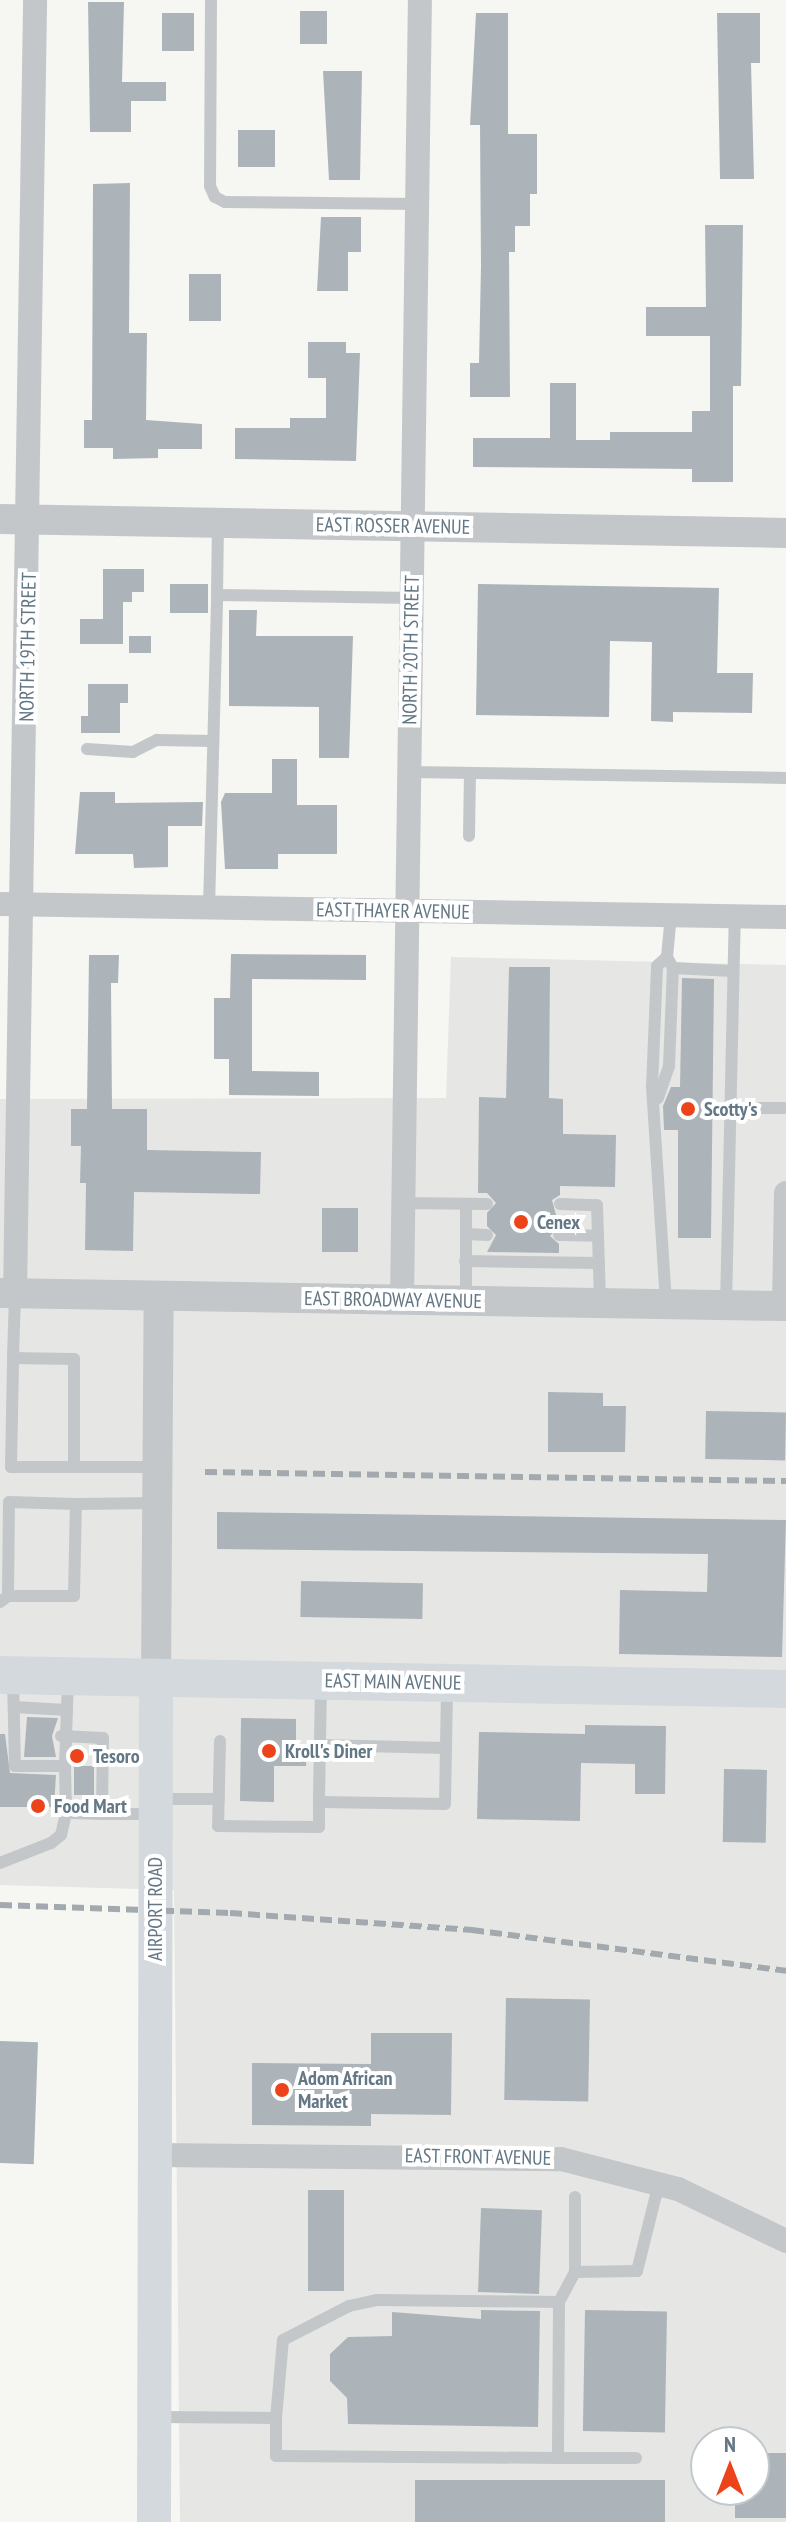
<!DOCTYPE html>
<style>
body{margin:0}
#map{position:relative;width:786px;height:2522px;overflow:hidden;background:#f6f6f2;font-family:"PT Sans Narrow",sans-serif}
div>[style]{position:absolute}
[style*='--x']{left:calc(var(--x)*1px);top:calc(var(--y)*1px);width:calc(var(--w)*1px);rotate:calc(var(--a)*1deg)}
.built>*{inset:0;background:#e6e7e5}
.building>*{inset:0;background:#acb4b9;transform-origin:0 0}
.service>*{height:12px;margin:-6px;padding:0 6px;transform-origin:6px;border-radius:6px;background:#c3c7ca}
.minor>*{height:24px;margin:-12px;padding:0 12px;transform-origin:12px;border-radius:12px;background:#c3c7ca}
.tertiary>*{height:30px;margin:-15px;padding:0 15px;transform-origin:15px;border-radius:15px;background:#c3c7ca}
.secondary>*{height:34px;margin:-17px;padding:0 17px;transform-origin:17px;border-radius:17px;background:#d4d9dd}
.primary>*{height:38px;margin:-19px;padding:0 19px;transform-origin:19px;border-radius:19px;background:#d4d9dd}
.rail>*{height:6px;margin-top:-3px;transform-origin:0;background:repeating-linear-gradient(90deg,#a3aaaf 0 12px,transparent 0 18px)}
.dots>*{width:22px;height:22px;translate:-50% -50%;box-sizing:border-box;border:4px solid #fff;border-radius:50%}
span{translate:-50% -50%;white-space:nowrap;text-align:center;line-height:1.15;-webkit-text-stroke:8px #fff;paint-order:stroke}
.street-label{font-size:20px;color:#637785}
.poi-label{font-size:20px;color:#637785;font-weight:700}
.left{translate:0 -50%;text-align:left}
.north{position:absolute;left:690px;top:2426px;width:80px;height:80px;box-sizing:border-box;background:#fff;border:2px solid #c1c9ce;border-radius:50%;rotate:0deg;font-size:22px;font-weight:700;line-height:32px;text-align:center;color:#637785}
.north::after{content:'';display:block;margin:auto;width:28px;height:36px;background:#ed431a;clip-path:polygon(50% 0,100% 100%,50% 72%,0 100%)}
</style>
<div id="map">
<div class="built">
<div style="clip-path:polygon(evenodd,451px 957px,786px 965px,786px 2522px,180px 2522px,174px 1890px,0 1885px,0 1099px,446px 1098px,451px 957px,706px 2442px,754px 2442px,754px 2490px,706px 2490px,706px 2442px)"></div>
</div>
<div class="building">
<div style="clip-path:polygon(88px 2px,124px 2px,122px 82px,166px 82px,166px 101px,131px 101px,131px 132px,90px 132px)"></div>
<div style="left:300px;top:11px;width:27px;height:33px"></div>
<div style="left:162px;top:13px;width:32px;height:38px"></div>
<div style="clip-path:polygon(476px 13px,508px 13px,508px 134px,537px 134px,537px 194px,530px 194px,530px 226px,515px 226px,515px 252px,509px 252px,510px 397px,470px 397px,470px 363px,479px 363px,481px 266px,480px 125px,470px 125px)"></div>
<div style="clip-path:polygon(717px 13px,760px 13px,760px 63px,751px 63px,754px 179px,720px 179px)"></div>
<div style="clip-path:polygon(323px 71px,362px 71px,360px 180px,329px 180px)"></div>
<div style="left:238px;top:130px;width:37px;height:37px"></div>
<div style="clip-path:polygon(130px 183px,129px 333px,147px 333px,146px 420px,202px 424px,202px 449px,158px 449px,158px 458px,113px 459px,113px 448px,84px 448px,84px 420px,92px 420px,93px 184px)"></div>
<div style="clip-path:polygon(321px 217px,361px 217px,361px 252px,348px 252px,348px 291px,317px 291px)"></div>
<div style="clip-path:polygon(705px 225px,743px 225px,741px 386px,733px 386px,733px 482px,692px 482px,692px 469px,473px 467px,473px 438px,550px 438px,550px 383px,576px 383px,576px 440px,610px 440px,610px 432px,692px 432px,692px 411px,710px 411px,710px 336px,646px 336px,646px 307px,706px 307px)"></div>
<div style="left:189px;top:274px;width:32px;height:47px"></div>
<div style="clip-path:polygon(308px 342px,346px 342px,346px 353px,360px 353px,356px 461px,235px 459px,235px 428px,290px 428px,290px 418px,326px 418px,326px 378px,308px 378px)"></div>
<div style="clip-path:polygon(103px 569px,144px 569px,144px 592px,132px 592px,132px 602px,123px 602px,123px 644px,80px 644px,80px 619px,103px 619px)"></div>
<div style="left:170px;top:584px;width:38px;height:29px"></div>
<div style="clip-path:polygon(478px 584px,719px 588px,717px 673px,753px 673px,752px 713px,673px 712px,673px 722px,651px 721px,652px 642px,610px 641px,609px 717px,476px 715px)"></div>
<div style="clip-path:polygon(229px 610px,257px 610px,256px 636px,353px 636px,349px 758px,319px 758px,319px 707px,229px 706px)"></div>
<div style="left:151px;top:636px;width:17px;height:22px;rotate:90deg"></div>
<div style="clip-path:polygon(88px 684px,128px 684px,128px 703px,120px 703px,120px 733px,81px 733px,81px 716px,88px 716px)"></div>
<div style="clip-path:polygon(272px 759px,297px 759px,297px 805px,337px 805px,337px 854px,278px 854px,278px 869px,225px 869px,221px 802px,225px 793px,272px 793px)"></div>
<div style="clip-path:polygon(80px 792px,115px 792px,115px 803px,203px 802px,202px 826px,168px 826px,168px 867px,134px 868px,133px 854px,75px 854px)"></div>
<div style="clip-path:polygon(231px 954px,366px 955px,366px 980px,252px 979px,252px 1071px,319px 1072px,319px 1096px,229px 1095px,229px 1059px,214px 1059px,214px 998px,230px 998px)"></div>
<div style="clip-path:polygon(89px 955px,119px 955px,118px 983px,111px 983px,112px 1109px,147px 1109px,147px 1150px,261px 1152px,260px 1194px,134px 1192px,133px 1251px,85px 1250px,86px 1183px,80px 1183px,81px 1146px,71px 1146px,71px 1109px,87px 1109px)"></div>
<div style="clip-path:polygon(509px 967px,550px 967px,549px 1098px,563px 1099px,563px 1134px,616px 1135px,615px 1187px,560px 1186px,560px 1195px,552px 1200px,559px 1226px,550px 1236px,559px 1244px,559px 1253px,487px 1252px,496px 1235px,487px 1226px,487px 1213px,496px 1203px,487px 1193px,478px 1193px,479px 1097px,506px 1098px)"></div>
<div style="clip-path:polygon(682px 978px,714px 979px,711px 1238px,678px 1238px,678px 1130px,664px 1130px,663px 1106px,671px 1087px,680px 1087px)"></div>
<div style="left:322px;top:1208px;width:36px;height:44px"></div>
<div style="clip-path:polygon(548px 1392px,603px 1393px,603px 1406px,626px 1406px,625px 1452px,548px 1452px)"></div>
<div style="left:706px;top:1411px;width:80px;height:48px;rotate:1deg"></div>
<div style="clip-path:polygon(217px 1512px,786px 1520px,782px 1657px,619px 1654px,620px 1590px,707px 1592px,708px 1554px,217px 1549px)"></div>
<div style="left:301px;top:1581px;width:122px;height:36px;rotate:1deg"></div>
<div style="clip-path:polygon(27px 1717px,58px 1718px,52px 1736px,56px 1757px,24px 1757px)"></div>
<div style="clip-path:polygon(241px 1718px,296px 1719px,296px 1747px,307px 1748px,306px 1766px,274px 1766px,274px 1802px,240px 1801px)"></div>
<div style="clip-path:polygon(585px 1725px,666px 1726px,665px 1794px,635px 1794px,635px 1764px,581px 1763px,580px 1821px,477px 1819px,479px 1732px,585px 1734px)"></div>
<div style="clip-path:polygon(0 1734px,5px 1734px,10px 1773px,56px 1775px,54px 1807px,0 1807px)"></div>
<div style="left:74px;top:1766px;width:20px;height:29px"></div>
<div style="left:724px;top:1769px;width:43px;height:73px;rotate:1deg"></div>
<div style="left:506px;top:1998px;width:84px;height:102px;rotate:1deg"></div>
<div style="clip-path:polygon(371px 2033px,452px 2033px,451px 2115px,371px 2114px,371px 2126px,252px 2125px,252px 2063px,371px 2064px)"></div>
<div style="left:0;top:2041px;width:38px;height:122px;rotate:2deg"></div>
<div style="left:308px;top:2190px;width:36px;height:101px"></div>
<div style="left:481px;top:2208px;width:61px;height:84px;rotate:2deg"></div>
<div style="clip-path:polygon(481px 2310px,540px 2311px,538px 2427px,348px 2424px,347px 2398px,330px 2381px,330px 2354px,348px 2337px,392px 2336px,392px 2312px,481px 2319px)"></div>
<div style="left:585px;top:2310px;width:82px;height:121px;rotate:1deg"></div>
<div style="clip-path:polygon(754px 2453px,786px 2453px,786px 2518px,735px 2518px,735px 2490px,754px 2490px)"></div>
<div style="left:415px;top:2480px;width:250px;height:42px"></div>
</div>
<div class="service">
<div style="--x:211;--y:0;--w:186;--a:90.3"></div>
<div style="--x:210;--y:186;--w:12;--a:66"></div>
<div style="--x:215;--y:197;--w:11;--a:27"></div>
<div style="--x:225;--y:202;--w:192;--a:0.6"></div>
<div style="--x:217;--y:595;--w:73;--a:-89.2"></div>
<div style="--x:87;--y:749;--w:46;--a:3.7"></div>
<div style="--x:133;--y:752;--w:27;--a:-27"></div>
<div style="--x:157;--y:740;--w:56;--a:1"></div>
<div style="--x:409;--y:772;--w:377;--a:0.9"></div>
<div style="--x:469;--y:836;--w:63;--a:-89.1"></div>
<div style="--x:209;--y:908;--w:313;--a:-88.5"></div>
<div style="--x:217;--y:595;--w:195;--a:0.9"></div>
<div style="--x:673;--y:968;--w:59;--a:2.9"></div>
<div style="--x:658;--y:1098;--w:34;--a:-71"></div>
<div style="--x:669;--y:1066;--w:98;--a:-87.7"></div>
<div style="--x:673;--y:968;--w:13;--a:-119"></div>
<div style="--x:729;--y:1108;--w:57;--a:0"></div>
<div style="--x:403;--y:1203;--w:84;--a:0.7"></div>
<div style="--x:560;--y:1204;--w:37;--a:2"></div>
<div style="--x:597;--y:1205;--w:97;--a:88.2"></div>
<div style="--x:466;--y:1234;--w:21;--a:3"></div>
<div style="--x:559;--y:1235;--w:39;--a:1"></div>
<div style="--x:465;--y:1261;--w:134;--a:0.9"></div>
<div style="--x:466;--y:1301;--w:97;--a:-90"></div>
<div style="--x:666;--y:1303;--w:216;--a:-93.7"></div>
<div style="--x:652;--y:1087;--w:121;--a:-87.6"></div>
<div style="--x:657;--y:966;--w:13;--a:-42"></div>
<div style="--x:667;--y:957;--w:42;--a:-84.6"></div>
<div style="--x:726;--y:1305;--w:389;--a:-88.7"></div>
<div style="--x:13;--y:1358;--w:64;--a:-88.2"></div>
<div style="--x:74;--y:1467;--w:63;--a:180"></div>
<div style="--x:11;--y:1467;--w:109;--a:-88.9"></div>
<div style="--x:13;--y:1358;--w:61;--a:0.9"></div>
<div style="--x:74;--y:1359;--w:108;--a:90"></div>
<div style="--x:74;--y:1467;--w:84;--a:0"></div>
<div style="--x:8;--y:1596;--w:94;--a:-89.4"></div>
<div style="--x:9;--y:1502;--w:67;--a:1.7"></div>
<div style="--x:0;--y:1602;--w:10;--a:-37"></div>
<div style="--x:8;--y:1596;--w:66;--a:0"></div>
<div style="--x:74;--y:1596;--w:92;--a:-88.8"></div>
<div style="--x:76;--y:1504;--w:80;--a:-0.7"></div>
<div style="--x:13;--y:1679;--w:87;--a:88.7"></div>
<div style="--x:15;--y:1766;--w:50;--a:0"></div>
<div style="--x:65;--y:1766;--w:85;--a:-88"></div>
<div style="--x:321;--y:1684;--w:118;--a:91"></div>
<div style="--x:319;--y:1802;--w:126;--a:0.9"></div>
<div style="--x:445;--y:1804;--w:117;--a:-89"></div>
<div style="--x:14;--y:1707;--w:53;--a:3.2"></div>
<div style="--x:61;--y:1736;--w:42;--a:2.7"></div>
<div style="--x:103;--y:1738;--w:76;--a:90.8"></div>
<div style="--x:102;--y:1814;--w:36;--a:-178"></div>
<div style="--x:66;--y:1813;--w:47;--a:-91.2"></div>
<div style="--x:220;--y:1741;--w:85;--a:91.3"></div>
<div style="--x:218;--y:1826;--w:101;--a:0.6"></div>
<div style="--x:319;--y:1827;--w:25;--a:-90"></div>
<div style="--x:320;--y:1745;--w:126;--a:1.4"></div>
<div style="--x:103;--y:1756;--w:49;--a:4.7"></div>
<div style="--x:159;--y:1799;--w:60;--a:0"></div>
<div style="--x:102;--y:1814;--w:53;--a:0"></div>
<div style="--x:0;--y:1863;--w:55;--a:-21.4"></div>
<div style="--x:51;--y:1843;--w:13;--a:-39"></div>
<div style="--x:61;--y:1835;--w:23;--a:-77"></div>
<div style="--x:575;--y:2272;--w:75;--a:-90"></div>
<div style="--x:559;--y:2302;--w:34;--a:-62"></div>
<div style="--x:575;--y:2272;--w:62;--a:-0.9"></div>
<div style="--x:637;--y:2271;--w:91;--a:-76"></div>
<div style="--x:158;--y:2417;--w:118;--a:0.5"></div>
<div style="--x:276;--y:2418;--w:78;--a:-84.9"></div>
<div style="--x:283;--y:2340;--w:74;--a:-27.3"></div>
<div style="--x:349;--y:2306;--w:29;--a:-12"></div>
<div style="--x:377;--y:2300;--w:182;--a:0.6"></div>
<div style="--x:559;--y:2302;--w:156;--a:90.4"></div>
<div style="--x:558;--y:2458;--w:78;--a:0"></div>
<div style="--x:276;--y:2418;--w:38;--a:90"></div>
<div style="--x:276;--y:2456;--w:282;--a:0.4"></div>
</div>
<div class="minor">
<div style="--x:0;--y:904;--w:786;--a:0.95"></div>
<div style="--x:15;--y:1294;--w:1294;--a:-89.11"></div>
<div style="--x:402;--y:1300;--w:1300;--a:-89.21"></div>
<div style="--x:784;--y:1306;--w:113;--a:-89"></div>
<div style="--x:155;--y:2155;--w:406;--a:0.6"></div>
<div style="--x:561;--y:2159;--w:121;--a:14.4"></div>
<div style="--x:678;--y:2189;--w:120;--a:25.7"></div>
</div>
<div class="tertiary">
<div style="--x:0;--y:519;--w:786;--a:1.02"></div>
<div style="--x:0;--y:1293;--w:786;--a:0.95"></div>
<div style="--x:156;--y:1678;--w:382;--a:-89.6"></div>
</div>
<div class="secondary">
<div style="--x:154;--y:2522;--w:844;--a:-89.86"></div>
</div>
<div class="primary">
<div style="--x:0;--y:1675;--w:786;--a:1.02"></div>
</div>
<div class="rail">
<div style="--x:205;--y:1472;--w:581;--a:0.89"></div>
<div style="--x:0;--y:1905;--w:230;--a:2"></div>
<div style="--x:230;--y:1913;--w:243;--a:4"></div>
<div style="--x:472;--y:1930;--w:317;--a:7.4"></div>
</div>
<div class="dots">
<div style="left:688px;top:1109px;background:#ed431a"></div>
<div style="left:521px;top:1222px;background:#ed431a"></div>
<div style="left:269px;top:1751px;background:#ed431a"></div>
<div style="left:77px;top:1756px;background:#ed431a"></div>
<div style="left:38px;top:1806px;background:#ed431a"></div>
<div style="left:282px;top:2090px;background:#ed431a"></div>
</div>
<div class="street-label">
<span style="left:393px;top:526px;rotate:1deg">EAST ROSSER AVENUE</span>
<span style="left:28px;top:647px;rotate:-89deg">NORTH 19TH STREET</span>
<span style="left:411px;top:650px;rotate:-89deg">NORTH 20TH STREET</span>
<span style="left:393px;top:911px;rotate:1deg">EAST THAYER AVENUE</span>
<span style="left:393px;top:1300px;rotate:1deg">EAST BROADWAY AVENUE</span>
<span style="left:393px;top:1682px;rotate:1deg">EAST MAIN AVENUE</span>
<span style="left:155px;top:1909px;rotate:-90deg">AIRPORT ROAD</span>
<span style="left:478px;top:2157px;rotate:1deg">EAST FRONT AVENUE</span>
</div>
<div class="poi-label">
<span class="left" style="left:704px;top:1109px">Scotty's</span>
<span class="left" style="left:537px;top:1222px">Cenex</span>
<span class="left" style="left:285px;top:1751px">Kroll's Diner</span>
<span class="left" style="left:93px;top:1756px">Tesoro</span>
<span class="left" style="left:54px;top:1806px">Food Mart</span>
<span class="left" style="left:298px;top:2090px">Adom African<br>Market</span>
</div>
<div class="north">N</div>
</div>
